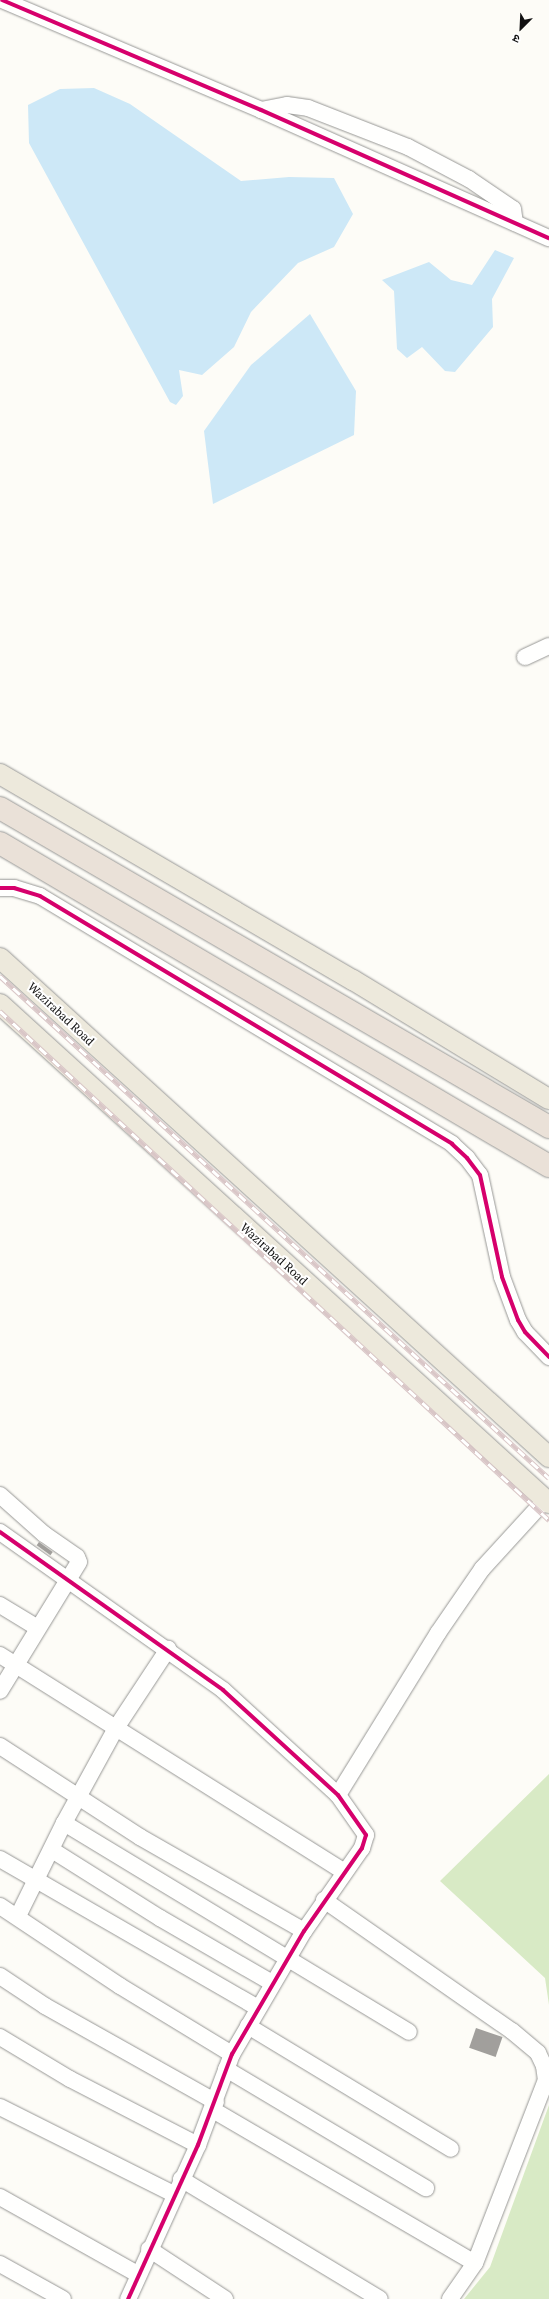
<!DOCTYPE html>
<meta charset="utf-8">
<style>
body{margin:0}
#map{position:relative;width:549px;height:2299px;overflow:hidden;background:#fdfcf7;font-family:"PT Serif","Noto Sans Devanagari",serif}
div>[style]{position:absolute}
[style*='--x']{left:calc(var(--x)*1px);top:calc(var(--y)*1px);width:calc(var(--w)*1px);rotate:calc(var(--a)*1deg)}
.forest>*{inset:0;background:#d8eac5}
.water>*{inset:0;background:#cde8f7}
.building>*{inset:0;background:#a19f9c;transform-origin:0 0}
.roads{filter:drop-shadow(0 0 1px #979795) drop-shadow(0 0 1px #979795)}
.minor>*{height:16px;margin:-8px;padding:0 8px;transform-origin:8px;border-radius:8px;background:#fffffe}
.major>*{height:20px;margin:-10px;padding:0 10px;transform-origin:10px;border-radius:10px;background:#ede9dc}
.highway>*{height:22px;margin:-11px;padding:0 11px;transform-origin:11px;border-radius:11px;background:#eae1d8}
.rail>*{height:4.5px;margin-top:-2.25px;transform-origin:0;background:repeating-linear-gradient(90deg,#fff 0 9px,#d9c6c7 0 18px);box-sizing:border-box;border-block:1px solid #d9c6c7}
.cycleway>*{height:4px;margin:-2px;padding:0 2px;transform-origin:2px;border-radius:2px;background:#d6006c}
span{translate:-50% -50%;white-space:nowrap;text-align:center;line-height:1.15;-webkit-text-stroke:4px #fff;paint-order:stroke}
.street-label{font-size:12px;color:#111}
.north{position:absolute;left:501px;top:8px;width:40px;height:40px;-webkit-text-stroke:3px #fff;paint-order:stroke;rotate:204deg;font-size:11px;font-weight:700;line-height:16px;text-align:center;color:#111}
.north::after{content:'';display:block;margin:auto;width:14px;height:18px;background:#111;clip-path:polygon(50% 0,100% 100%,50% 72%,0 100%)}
</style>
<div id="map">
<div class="forest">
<div style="clip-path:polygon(549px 1774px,549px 2005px,545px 1978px,440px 1881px)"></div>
<div style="clip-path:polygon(549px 2105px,549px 2299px,464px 2299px,490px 2267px)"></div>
</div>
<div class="water">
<div style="clip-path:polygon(94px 88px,130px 104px,241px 181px,289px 177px,334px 178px,353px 214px,334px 247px,298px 263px,251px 312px,234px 347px,202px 375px,179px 370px,183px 396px,176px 405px,170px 402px,29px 143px,28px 105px,60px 89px)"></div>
<div style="clip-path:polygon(495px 250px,514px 258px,492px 299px,493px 327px,455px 372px,445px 371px,422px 347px,407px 358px,397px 349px,394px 291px,382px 280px,429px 262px,451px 280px,472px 285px)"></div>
<div style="clip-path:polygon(310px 314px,356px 391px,354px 435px,213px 504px,204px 431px,251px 365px)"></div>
</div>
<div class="building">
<div style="left:39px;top:1542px;width:17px;height:4px;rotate:36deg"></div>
<div style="left:476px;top:2028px;width:28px;height:21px;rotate:19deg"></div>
</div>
<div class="roads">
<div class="minor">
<div style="--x:2;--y:0;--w:281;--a:23"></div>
<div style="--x:261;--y:110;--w:315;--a:24"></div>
<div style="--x:261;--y:110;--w:26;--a:-11"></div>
<div style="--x:287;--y:105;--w:21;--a:8"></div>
<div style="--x:308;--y:108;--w:107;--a:21.3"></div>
<div style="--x:408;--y:147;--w:69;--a:27.7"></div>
<div style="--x:469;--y:179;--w:53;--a:34.3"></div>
<div style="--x:513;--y:209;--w:14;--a:82"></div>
<div style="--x:525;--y:657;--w:26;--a:-25"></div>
<div style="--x:0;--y:888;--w:14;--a:0"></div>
<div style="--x:14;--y:888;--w:27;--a:17"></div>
<div style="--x:40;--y:896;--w:481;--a:31"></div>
<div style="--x:452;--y:1144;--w:21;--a:43"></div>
<div style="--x:467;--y:1158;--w:21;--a:53"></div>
<div style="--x:480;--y:1175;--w:104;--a:77.8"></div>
<div style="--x:502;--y:1277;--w:46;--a:69.6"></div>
<div style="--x:518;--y:1320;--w:14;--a:60"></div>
<div style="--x:525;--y:1332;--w:35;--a:46"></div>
<div style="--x:0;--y:1495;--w:59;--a:41.6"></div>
<div style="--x:44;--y:1534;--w:40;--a:34.9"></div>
<div style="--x:77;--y:1557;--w:5;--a:68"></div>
<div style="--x:79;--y:1562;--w:151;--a:121.5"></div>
<div style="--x:0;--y:1532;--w:273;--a:35.3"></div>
<div style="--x:223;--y:1690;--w:156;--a:42.4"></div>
<div style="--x:338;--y:1795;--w:49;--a:55"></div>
<div style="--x:366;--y:1835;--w:14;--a:107"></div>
<div style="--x:362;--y:1848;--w:101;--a:124.9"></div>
<div style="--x:304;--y:1931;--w:143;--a:120.3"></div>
<div style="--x:232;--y:2054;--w:97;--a:110.5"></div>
<div style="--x:198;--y:2145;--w:169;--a:114.4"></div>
<div style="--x:0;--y:1605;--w:44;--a:31.2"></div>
<div style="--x:0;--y:1655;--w:407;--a:32.2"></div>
<div style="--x:0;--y:1746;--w:167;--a:33"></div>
<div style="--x:140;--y:1837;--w:189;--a:29.8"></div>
<div style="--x:338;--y:1795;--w:190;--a:-58.3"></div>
<div style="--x:438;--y:1633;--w:78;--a:-55.5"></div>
<div style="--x:482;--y:1569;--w:93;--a:-47.6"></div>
<div style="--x:64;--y:1823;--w:403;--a:31.2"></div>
<div style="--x:52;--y:1850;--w:128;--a:32.2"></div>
<div style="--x:160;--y:1918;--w:129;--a:30.1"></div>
<div style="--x:0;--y:1859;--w:298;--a:30"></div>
<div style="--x:324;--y:1900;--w:229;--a:34.9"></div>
<div style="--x:512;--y:2031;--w:34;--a:40"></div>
<div style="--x:538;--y:2053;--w:14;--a:65"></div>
<div style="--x:544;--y:2066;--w:14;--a:82"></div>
<div style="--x:546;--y:2080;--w:196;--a:111.2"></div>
<div style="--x:475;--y:2263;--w:44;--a:124.8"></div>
<div style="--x:0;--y:1906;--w:144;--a:33.7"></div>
<div style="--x:120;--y:1986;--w:131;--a:31.3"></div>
<div style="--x:18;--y:1916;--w:104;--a:-63.7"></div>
<div style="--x:64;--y:1823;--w:108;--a:-61.3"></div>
<div style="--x:116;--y:1728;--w:95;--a:-56.6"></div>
<div style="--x:0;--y:1976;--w:54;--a:33.7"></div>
<div style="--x:45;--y:2006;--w:196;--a:29.3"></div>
<div style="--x:248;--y:2026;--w:237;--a:31.2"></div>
<div style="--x:0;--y:2037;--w:82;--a:31"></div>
<div style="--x:70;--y:2079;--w:144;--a:27.3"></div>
<div style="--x:226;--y:2069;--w:233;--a:30.8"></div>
<div style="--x:0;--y:2107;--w:195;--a:26.6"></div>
<div style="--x:213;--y:2110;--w:303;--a:30.3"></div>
<div style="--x:181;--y:2179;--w:232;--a:31.1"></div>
<div style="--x:0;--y:2197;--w:159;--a:29.3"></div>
<div style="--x:149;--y:2249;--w:91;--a:33.3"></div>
<div style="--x:0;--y:2264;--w:72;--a:29.1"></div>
</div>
<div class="major">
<div style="--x:0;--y:774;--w:409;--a:30.3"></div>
<div style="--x:353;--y:980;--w:229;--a:31.3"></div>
<div style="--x:0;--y:958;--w:742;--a:42.27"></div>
<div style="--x:0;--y:1004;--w:742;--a:42.27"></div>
</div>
<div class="highway">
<div style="--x:0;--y:808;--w:635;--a:30.16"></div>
<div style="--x:0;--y:843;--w:637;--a:30.47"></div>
</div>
</div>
<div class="rail">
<div style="--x:0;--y:976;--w:744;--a:42.44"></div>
<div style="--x:0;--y:1011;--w:749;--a:42.83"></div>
</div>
<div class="cycleway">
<div style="--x:2;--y:0;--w:281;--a:23"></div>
<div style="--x:261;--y:110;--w:315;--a:24"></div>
<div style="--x:0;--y:888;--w:14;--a:0"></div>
<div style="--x:14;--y:888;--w:27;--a:17"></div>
<div style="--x:40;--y:896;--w:481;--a:31"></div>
<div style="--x:452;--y:1144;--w:21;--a:43"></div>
<div style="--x:467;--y:1158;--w:21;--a:53"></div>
<div style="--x:480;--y:1175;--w:104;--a:77.8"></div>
<div style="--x:502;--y:1277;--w:46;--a:69.6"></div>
<div style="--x:518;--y:1320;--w:14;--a:60"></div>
<div style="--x:525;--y:1332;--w:35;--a:46"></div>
<div style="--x:0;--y:1532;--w:273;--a:35.3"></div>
<div style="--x:223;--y:1690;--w:156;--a:42.4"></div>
<div style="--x:338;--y:1795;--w:49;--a:55"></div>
<div style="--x:366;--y:1835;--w:14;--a:107"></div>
<div style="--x:362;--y:1848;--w:101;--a:124.9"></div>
<div style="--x:304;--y:1931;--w:143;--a:120.3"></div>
<div style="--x:232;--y:2054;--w:97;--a:110.5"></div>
<div style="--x:198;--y:2145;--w:169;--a:114.4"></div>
</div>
<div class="street-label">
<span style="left:61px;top:1014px;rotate:43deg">Wazirabad Road</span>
<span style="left:274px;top:1254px;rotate:42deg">Wazirabad Road</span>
</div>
<div class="north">उ</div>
</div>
